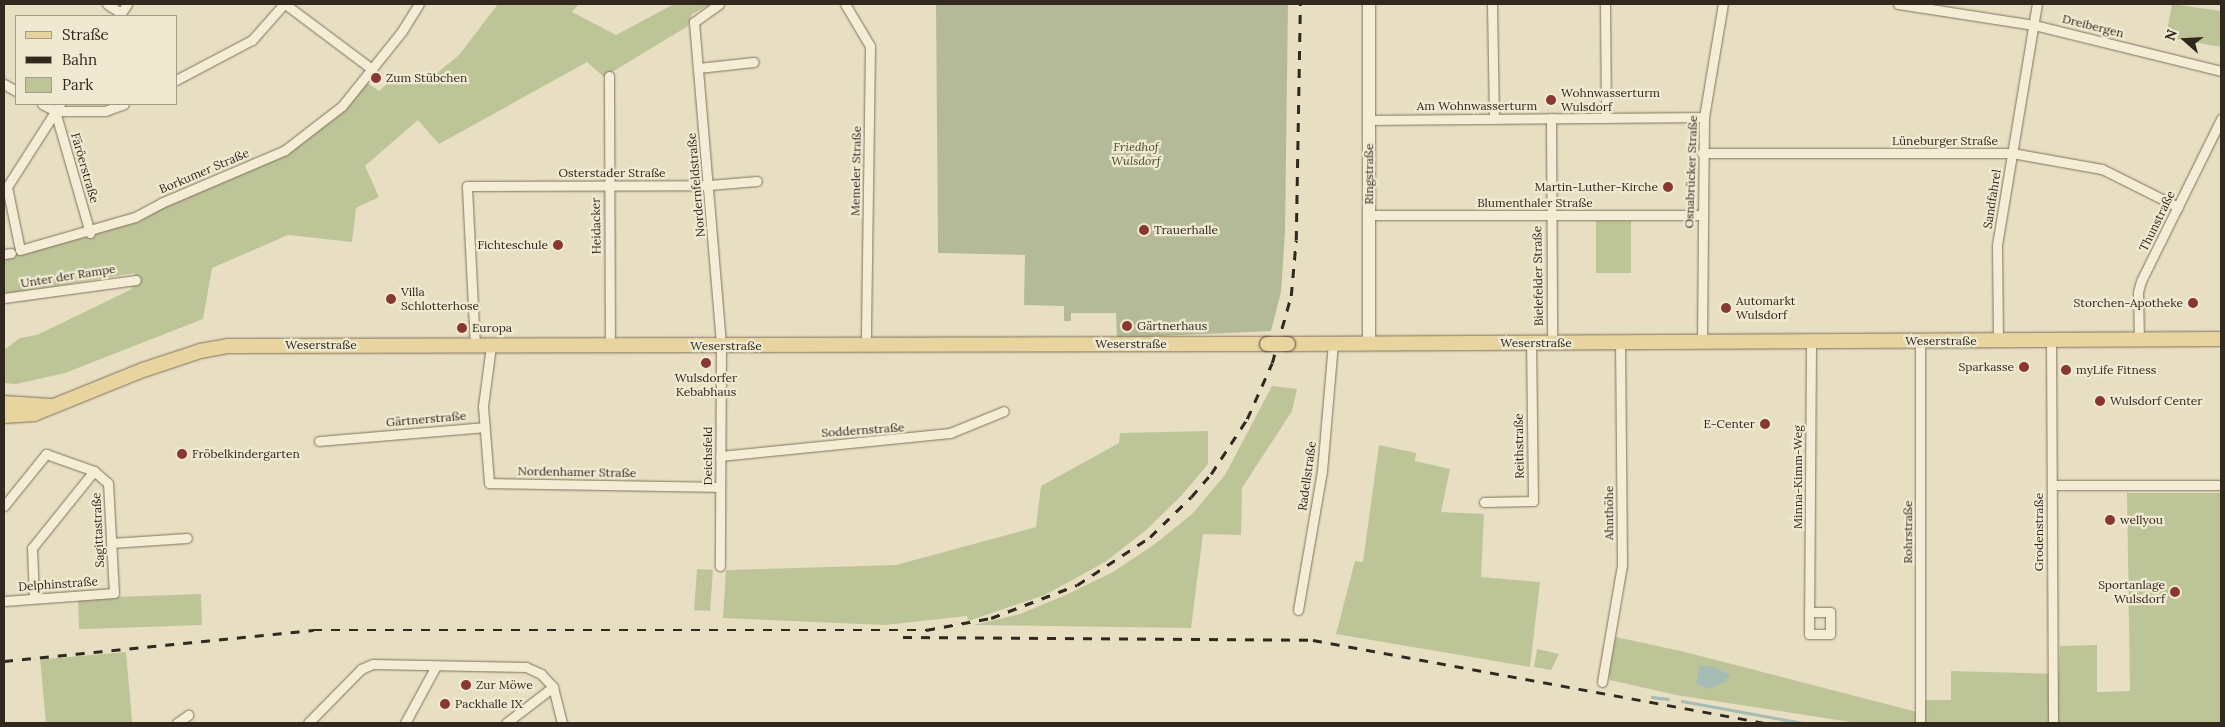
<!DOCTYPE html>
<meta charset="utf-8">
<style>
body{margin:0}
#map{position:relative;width:2225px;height:727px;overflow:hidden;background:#e8dfc3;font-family:Lora,serif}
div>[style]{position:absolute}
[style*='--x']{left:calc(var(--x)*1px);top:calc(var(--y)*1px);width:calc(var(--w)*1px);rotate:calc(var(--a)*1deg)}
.green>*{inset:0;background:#bdc498;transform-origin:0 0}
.cemetery>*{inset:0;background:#b4ba97}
.water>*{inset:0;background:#a4bbb6}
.stream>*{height:2.5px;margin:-1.25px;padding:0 1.25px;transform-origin:1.25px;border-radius:1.25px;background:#a4bbb6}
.roads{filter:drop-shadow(0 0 1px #80715c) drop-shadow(0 0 1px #80715c)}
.street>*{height:9px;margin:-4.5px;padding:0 4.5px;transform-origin:4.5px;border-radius:4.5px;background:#f4ecd5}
.secondary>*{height:12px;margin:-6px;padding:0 6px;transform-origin:6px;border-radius:6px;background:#f4ecd5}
.primary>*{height:14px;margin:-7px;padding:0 7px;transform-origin:7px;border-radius:7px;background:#e7d49e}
.rail>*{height:2.5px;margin-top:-1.25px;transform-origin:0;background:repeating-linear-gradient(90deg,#31281e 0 9px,transparent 0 18px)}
.bridges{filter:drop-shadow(0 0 1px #4e3f30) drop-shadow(0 0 1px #4e3f30)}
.primary-bridge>*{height:14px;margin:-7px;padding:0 7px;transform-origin:7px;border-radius:7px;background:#e7d49e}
.dots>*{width:14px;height:14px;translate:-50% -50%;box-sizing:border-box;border:2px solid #f0e9d1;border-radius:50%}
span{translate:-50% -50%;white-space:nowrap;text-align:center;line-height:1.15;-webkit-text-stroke:4.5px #f0e9d1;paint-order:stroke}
.street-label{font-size:12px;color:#31281e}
.poi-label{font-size:12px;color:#31281e}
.left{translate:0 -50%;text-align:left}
.right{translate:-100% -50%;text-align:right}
.park-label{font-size:12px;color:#414b27;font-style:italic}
.frame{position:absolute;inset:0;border:5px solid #31281e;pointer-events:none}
.legend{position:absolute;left:15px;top:15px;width:162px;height:90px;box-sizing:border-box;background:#f0e9d1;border:1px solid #a49c89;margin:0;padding:6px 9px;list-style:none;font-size:15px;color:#31281e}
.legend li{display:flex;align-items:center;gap:10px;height:25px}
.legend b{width:25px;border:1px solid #a49c89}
.north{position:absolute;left:2160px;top:15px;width:50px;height:50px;-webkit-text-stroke:4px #f0e9d1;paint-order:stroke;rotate:289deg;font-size:14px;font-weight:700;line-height:20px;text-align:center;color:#31281e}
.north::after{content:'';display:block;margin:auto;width:18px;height:22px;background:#31281e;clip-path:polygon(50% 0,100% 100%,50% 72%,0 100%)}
</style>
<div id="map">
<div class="green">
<div style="clip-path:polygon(498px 4px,579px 4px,572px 12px,616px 35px,674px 4px,711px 4px,692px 14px,688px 26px,604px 77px,587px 62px,439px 144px,418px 120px,365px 166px,379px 197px,356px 208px,352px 242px,288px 235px,212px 268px,203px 319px,65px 373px,16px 384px,4px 383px,4px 350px,20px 338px,37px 335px,132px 289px,135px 273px,4px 294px,4px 257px,138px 222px,173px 200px,287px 152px,366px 82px,379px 91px,396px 76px,432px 77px,459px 55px)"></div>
<div style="clip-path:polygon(2172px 4px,2221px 11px,2221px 47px,2166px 37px)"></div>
<div style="left:1596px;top:221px;width:35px;height:52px"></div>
<div style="clip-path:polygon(1272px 386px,1297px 389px,1292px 411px,1242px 488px,1241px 535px,1203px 534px,1191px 628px,974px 625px,1020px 614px,1066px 595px,1113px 572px,1155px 544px,1192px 514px,1225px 475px)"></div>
<div style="clip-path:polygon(1208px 431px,1208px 464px,1182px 495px,1145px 531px,1105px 562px,1045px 595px,968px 621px,967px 616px,885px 625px,723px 618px,726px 570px,896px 565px,1036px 527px,1041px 486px,1119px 443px,1120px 433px)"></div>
<div style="clip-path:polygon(1379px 445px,1416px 453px,1415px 461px,1450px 469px,1441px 512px,1484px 514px,1481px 577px,1540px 582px,1530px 667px,1336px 634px,1355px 561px,1363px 562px)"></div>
<div style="clip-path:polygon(2127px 493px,2221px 493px,2221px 723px,1924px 723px,1925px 700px,1951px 700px,1951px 671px,2059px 674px,2060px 646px,2097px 645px,2097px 692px,2130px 691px)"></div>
<div style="left:697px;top:569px;width:16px;height:41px;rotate:4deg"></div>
<div style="left:201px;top:594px;width:31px;height:123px;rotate:88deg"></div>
<div style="clip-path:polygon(1616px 637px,1685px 652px,1917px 712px,1917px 723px,1857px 723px,1676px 695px,1610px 680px,1607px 665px)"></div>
<div style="clip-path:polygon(1537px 649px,1559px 654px,1551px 670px,1534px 667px)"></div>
<div style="left:126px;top:652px;width:71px;height:86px;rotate:85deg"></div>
</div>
<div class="cemetery">
<div style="clip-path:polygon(936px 4px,1288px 4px,1285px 233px,1281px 292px,1271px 331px,1117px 338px,1116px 313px,1071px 313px,1071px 321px,1064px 321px,1064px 306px,1024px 305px,1025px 255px,938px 253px)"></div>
</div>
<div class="water">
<div style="clip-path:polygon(1700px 666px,1711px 666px,1730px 675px,1725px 682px,1708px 689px,1696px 683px)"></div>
</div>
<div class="stream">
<div style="--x:1652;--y:697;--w:16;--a:7"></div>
<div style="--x:1682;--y:701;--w:123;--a:10.3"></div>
</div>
<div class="roads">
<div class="street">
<div style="--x:107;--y:4;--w:17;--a:33"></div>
<div style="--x:285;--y:4;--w:109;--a:36.8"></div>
<div style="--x:719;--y:4;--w:31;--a:144"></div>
<div style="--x:694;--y:22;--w:325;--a:85.2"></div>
<div style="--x:721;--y:346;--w:220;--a:90.3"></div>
<div style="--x:845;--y:4;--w:49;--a:59.2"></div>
<div style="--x:870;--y:46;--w:299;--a:90.8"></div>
<div style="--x:1492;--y:4;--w:115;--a:89"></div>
<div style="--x:1605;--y:4;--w:114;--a:89.5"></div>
<div style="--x:1898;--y:4;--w:138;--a:8.8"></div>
<div style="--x:2034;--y:25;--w:193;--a:13.8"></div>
<div style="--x:119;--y:16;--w:14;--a:-56"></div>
<div style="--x:698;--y:68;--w:56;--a:-6.1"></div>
<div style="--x:609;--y:76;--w:270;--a:89.8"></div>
<div style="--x:176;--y:80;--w:86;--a:-27.8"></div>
<div style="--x:252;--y:40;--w:48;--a:-48.4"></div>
<div style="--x:4;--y:84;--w:14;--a:30"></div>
<div style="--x:42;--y:104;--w:15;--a:28"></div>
<div style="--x:55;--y:111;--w:50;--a:0"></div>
<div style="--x:105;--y:111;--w:20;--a:-20"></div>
<div style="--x:60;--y:104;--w:98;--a:122.6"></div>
<div style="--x:7;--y:187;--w:64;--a:78.3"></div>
<div style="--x:20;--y:250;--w:120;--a:-16"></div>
<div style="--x:135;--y:217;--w:30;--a:-28"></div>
<div style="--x:161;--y:203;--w:135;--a:-23.1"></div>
<div style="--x:285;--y:150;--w:72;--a:-37.7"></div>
<div style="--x:342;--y:106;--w:96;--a:-51.3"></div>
<div style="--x:402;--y:31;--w:32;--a:-58"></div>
<div style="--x:55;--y:111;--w:127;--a:74"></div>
<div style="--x:1551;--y:118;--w:225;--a:89.7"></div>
<div style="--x:1369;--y:120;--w:335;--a:-0.5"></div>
<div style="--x:1702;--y:153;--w:310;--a:0"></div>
<div style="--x:2012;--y:153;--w:91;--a:10.1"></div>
<div style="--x:2102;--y:169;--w:85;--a:26.6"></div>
<div style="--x:1369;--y:215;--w:332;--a:0"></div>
<div style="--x:4;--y:254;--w:7;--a:-8"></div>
<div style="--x:4;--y:298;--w:133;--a:-7.8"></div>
<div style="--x:2139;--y:339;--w:47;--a:-91.2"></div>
<div style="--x:2138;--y:292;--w:11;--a:-75"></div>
<div style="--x:2141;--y:281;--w:181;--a:-63.7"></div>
<div style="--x:2051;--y:340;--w:383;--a:89.7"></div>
<div style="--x:1998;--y:341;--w:96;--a:-90.6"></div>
<div style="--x:1997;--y:245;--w:244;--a:-80.6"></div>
<div style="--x:1702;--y:342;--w:225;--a:-89.5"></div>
<div style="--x:1704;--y:117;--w:115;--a:-80.5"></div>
<div style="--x:475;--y:346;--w:160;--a:-92.9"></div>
<div style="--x:467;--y:186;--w:242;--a:-0.2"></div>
<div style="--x:709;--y:185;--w:48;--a:-4.8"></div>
<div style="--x:491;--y:346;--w:61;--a:97.6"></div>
<div style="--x:483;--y:406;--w:77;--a:85.5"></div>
<div style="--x:489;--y:483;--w:231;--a:1"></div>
<div style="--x:319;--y:441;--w:166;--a:-4.8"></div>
<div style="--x:720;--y:456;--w:231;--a:-5.7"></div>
<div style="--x:950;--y:433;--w:58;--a:-22.2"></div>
<div style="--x:2052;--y:485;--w:169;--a:0"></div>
<div style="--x:1484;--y:502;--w:49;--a:-1.2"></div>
<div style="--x:1533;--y:501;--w:158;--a:-90.7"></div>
<div style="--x:4;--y:506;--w:67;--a:-51.1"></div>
<div style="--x:46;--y:454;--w:51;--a:19.5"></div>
<div style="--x:94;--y:471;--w:18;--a:41"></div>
<div style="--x:108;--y:483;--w:110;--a:86.9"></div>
<div style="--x:114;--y:593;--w:110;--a:175.8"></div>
<div style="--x:111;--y:543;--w:76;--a:-3.8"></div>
<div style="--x:34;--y:596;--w:48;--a:-92.4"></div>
<div style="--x:32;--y:548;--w:99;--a:-51.2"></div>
<div style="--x:1298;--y:610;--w:141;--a:-80.2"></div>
<div style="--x:1322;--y:471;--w:128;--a:-85.1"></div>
<div style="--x:1809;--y:612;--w:21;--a:0"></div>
<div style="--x:1830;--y:612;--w:22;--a:90"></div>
<div style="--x:1830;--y:634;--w:21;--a:180"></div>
<div style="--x:1809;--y:634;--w:292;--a:-89.6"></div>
<div style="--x:1602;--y:682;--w:119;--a:-80.3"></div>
<div style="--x:1622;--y:565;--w:223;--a:-90.5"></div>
<div style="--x:177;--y:723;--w:14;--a:-36"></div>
<div style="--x:308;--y:723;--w:76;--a:-45.5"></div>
<div style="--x:361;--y:669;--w:13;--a:-23"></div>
<div style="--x:373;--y:664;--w:153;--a:1.1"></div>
<div style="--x:526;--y:667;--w:17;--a:25"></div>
<div style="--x:541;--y:674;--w:18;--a:47"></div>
<div style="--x:553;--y:687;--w:37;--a:76"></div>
<div style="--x:405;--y:723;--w:65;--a:-61.5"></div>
<div style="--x:506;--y:723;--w:59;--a:-37.5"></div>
<div style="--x:1920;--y:723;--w:382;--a:-90"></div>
</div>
<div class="secondary">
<div style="--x:1369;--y:343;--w:339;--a:-90"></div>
</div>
<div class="primary">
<div style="--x:1288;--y:344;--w:933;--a:-0.31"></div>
<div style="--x:4;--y:403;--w:47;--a:3.7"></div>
<div style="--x:4;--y:416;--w:30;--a:-4"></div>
<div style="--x:34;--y:414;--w:118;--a:-22"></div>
<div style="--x:143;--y:370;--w:60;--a:-18.4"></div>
<div style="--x:200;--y:351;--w:29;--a:-10"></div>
<div style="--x:229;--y:346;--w:1038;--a:-0.11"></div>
</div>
</div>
<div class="rail">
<div style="--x:903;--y:637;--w:410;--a:0.4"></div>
<div style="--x:1313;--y:640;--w:462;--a:10.4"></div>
<div style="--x:4;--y:661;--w:311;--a:-5.7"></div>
<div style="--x:313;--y:630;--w:613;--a:0"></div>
<div style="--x:926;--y:630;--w:66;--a:-10.5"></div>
<div style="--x:991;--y:618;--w:92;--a:-21"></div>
<div style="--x:1077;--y:585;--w:87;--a:-33.3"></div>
<div style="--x:1150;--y:537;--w:57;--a:-44.3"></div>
<div style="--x:1191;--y:497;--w:30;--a:-49"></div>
<div style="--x:1211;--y:474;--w:66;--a:-56.8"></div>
<div style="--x:1247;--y:419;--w:61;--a:-65.9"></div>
<div style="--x:1272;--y:363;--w:70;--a:-74.2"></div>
<div style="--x:1291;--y:296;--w:56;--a:-84.9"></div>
<div style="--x:1296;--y:240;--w:236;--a:-89"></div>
</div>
<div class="bridges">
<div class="primary-bridge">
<div style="--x:1267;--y:344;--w:21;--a:0"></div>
</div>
</div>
<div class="dots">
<div style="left:376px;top:78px;background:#883733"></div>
<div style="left:1551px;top:100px;background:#883733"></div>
<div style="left:1668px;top:187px;background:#883733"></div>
<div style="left:1144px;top:230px;background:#883733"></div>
<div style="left:558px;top:245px;background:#883733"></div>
<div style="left:391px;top:299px;background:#883733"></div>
<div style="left:2193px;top:303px;background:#883733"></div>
<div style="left:1726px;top:308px;background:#883733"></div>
<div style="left:1127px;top:326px;background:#883733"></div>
<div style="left:462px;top:328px;background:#883733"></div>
<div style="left:706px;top:363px;background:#883733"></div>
<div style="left:2024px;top:367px;background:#883733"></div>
<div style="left:2066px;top:370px;background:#883733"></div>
<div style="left:2100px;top:401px;background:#883733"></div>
<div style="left:1765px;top:424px;background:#883733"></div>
<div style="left:182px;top:454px;background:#883733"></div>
<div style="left:2110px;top:520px;background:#883733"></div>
<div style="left:2175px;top:592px;background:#883733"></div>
<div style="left:466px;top:685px;background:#883733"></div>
<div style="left:445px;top:704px;background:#883733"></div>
</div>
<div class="street-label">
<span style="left:2093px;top:26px;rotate:14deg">Dreibergen</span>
<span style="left:1477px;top:106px">Am Wohnwasserturm</span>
<span style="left:1945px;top:141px">Lüneburger Straße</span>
<span style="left:85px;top:168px;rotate:74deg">Färöerstraße</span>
<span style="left:204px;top:171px;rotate:-23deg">Borkumer Straße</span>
<span style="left:856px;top:171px;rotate:-89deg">Memeler Straße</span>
<span style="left:1691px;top:172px;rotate:-88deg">Osnabrücker Straße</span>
<span style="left:612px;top:173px">Osterstader Straße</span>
<span style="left:1369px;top:174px;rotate:-90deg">Ringstraße</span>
<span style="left:696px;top:185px;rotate:-95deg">Nordernfeldstraße</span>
<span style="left:1992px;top:199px;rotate:-81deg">Sandfahrel</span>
<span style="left:1535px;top:203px">Blumenthaler Straße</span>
<span style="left:2157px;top:221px;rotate:-64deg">Thunstraße</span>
<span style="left:596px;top:226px;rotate:-91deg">Heidacker</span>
<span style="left:68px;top:276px;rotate:-9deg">Unter der Rampe</span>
<span style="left:1538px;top:276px;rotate:-91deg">Bielefelder Straße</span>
<span style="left:1941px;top:341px">Weserstraße</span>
<span style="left:1536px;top:343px">Weserstraße</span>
<span style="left:1131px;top:344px">Weserstraße</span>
<span style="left:321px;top:345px">Weserstraße</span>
<span style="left:726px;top:346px">Weserstraße</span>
<span style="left:426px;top:419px;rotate:-5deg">Gärtnerstraße</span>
<span style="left:863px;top:430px;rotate:-4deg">Soddernstraße</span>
<span style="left:1519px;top:446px;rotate:-91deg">Reithstraße</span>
<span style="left:708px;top:456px;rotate:-90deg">Deichsfeld</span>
<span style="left:577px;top:472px;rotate:1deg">Nordenhamer Straße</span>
<span style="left:1307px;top:476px;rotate:-82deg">Radellstraße</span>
<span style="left:1798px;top:477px;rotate:-90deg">Minna-Kimm-Weg</span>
<span style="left:1609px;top:513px;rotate:-90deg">Ahnthöhe</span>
<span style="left:98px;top:530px;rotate:-93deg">Sagittastraße</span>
<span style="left:1908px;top:532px;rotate:-90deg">Rohrstraße</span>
<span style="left:2039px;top:532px;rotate:-90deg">Grodenstraße</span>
<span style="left:58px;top:584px;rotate:-4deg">Delphinstraße</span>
</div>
<div class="poi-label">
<span class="left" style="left:386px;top:78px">Zum Stübchen</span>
<span class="left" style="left:1561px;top:100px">Wohnwasserturm<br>Wulsdorf</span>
<span class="right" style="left:1658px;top:187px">Martin-Luther-Kirche</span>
<span class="left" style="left:1154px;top:230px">Trauerhalle</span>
<span class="right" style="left:548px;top:245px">Fichteschule</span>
<span class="left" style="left:401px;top:299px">Villa<br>Schlotterhose</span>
<span class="left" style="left:1736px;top:308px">Automarkt<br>Wulsdorf</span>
<span class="right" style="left:2183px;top:303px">Storchen-Apotheke</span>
<span class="left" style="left:1137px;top:326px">Gärtnerhaus</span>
<span class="left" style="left:472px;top:328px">Europa</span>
<span class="right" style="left:2014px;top:367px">Sparkasse</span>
<span class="left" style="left:2076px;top:370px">myLife Fitness</span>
<span style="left:706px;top:385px">Wulsdorfer<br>Kebabhaus</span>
<span class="left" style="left:2110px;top:401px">Wulsdorf Center</span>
<span class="right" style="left:1755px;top:424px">E-Center</span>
<span class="left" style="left:192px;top:454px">Fröbelkindergarten</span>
<span class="left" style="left:2120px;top:520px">wellyou</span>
<span class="right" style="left:2165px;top:592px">Sportanlage<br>Wulsdorf</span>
<span class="left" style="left:476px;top:685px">Zur Möwe</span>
<span class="left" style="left:455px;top:704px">Packhalle IX</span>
</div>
<div class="park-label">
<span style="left:1136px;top:154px">Friedhof<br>Wulsdorf</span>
</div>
<div class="frame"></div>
<ul class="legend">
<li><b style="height:6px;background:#e7d49e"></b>Straße</li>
<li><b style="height:6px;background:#31281e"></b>Bahn</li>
<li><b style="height:14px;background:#bdc498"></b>Park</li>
</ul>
<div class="north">N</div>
</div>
